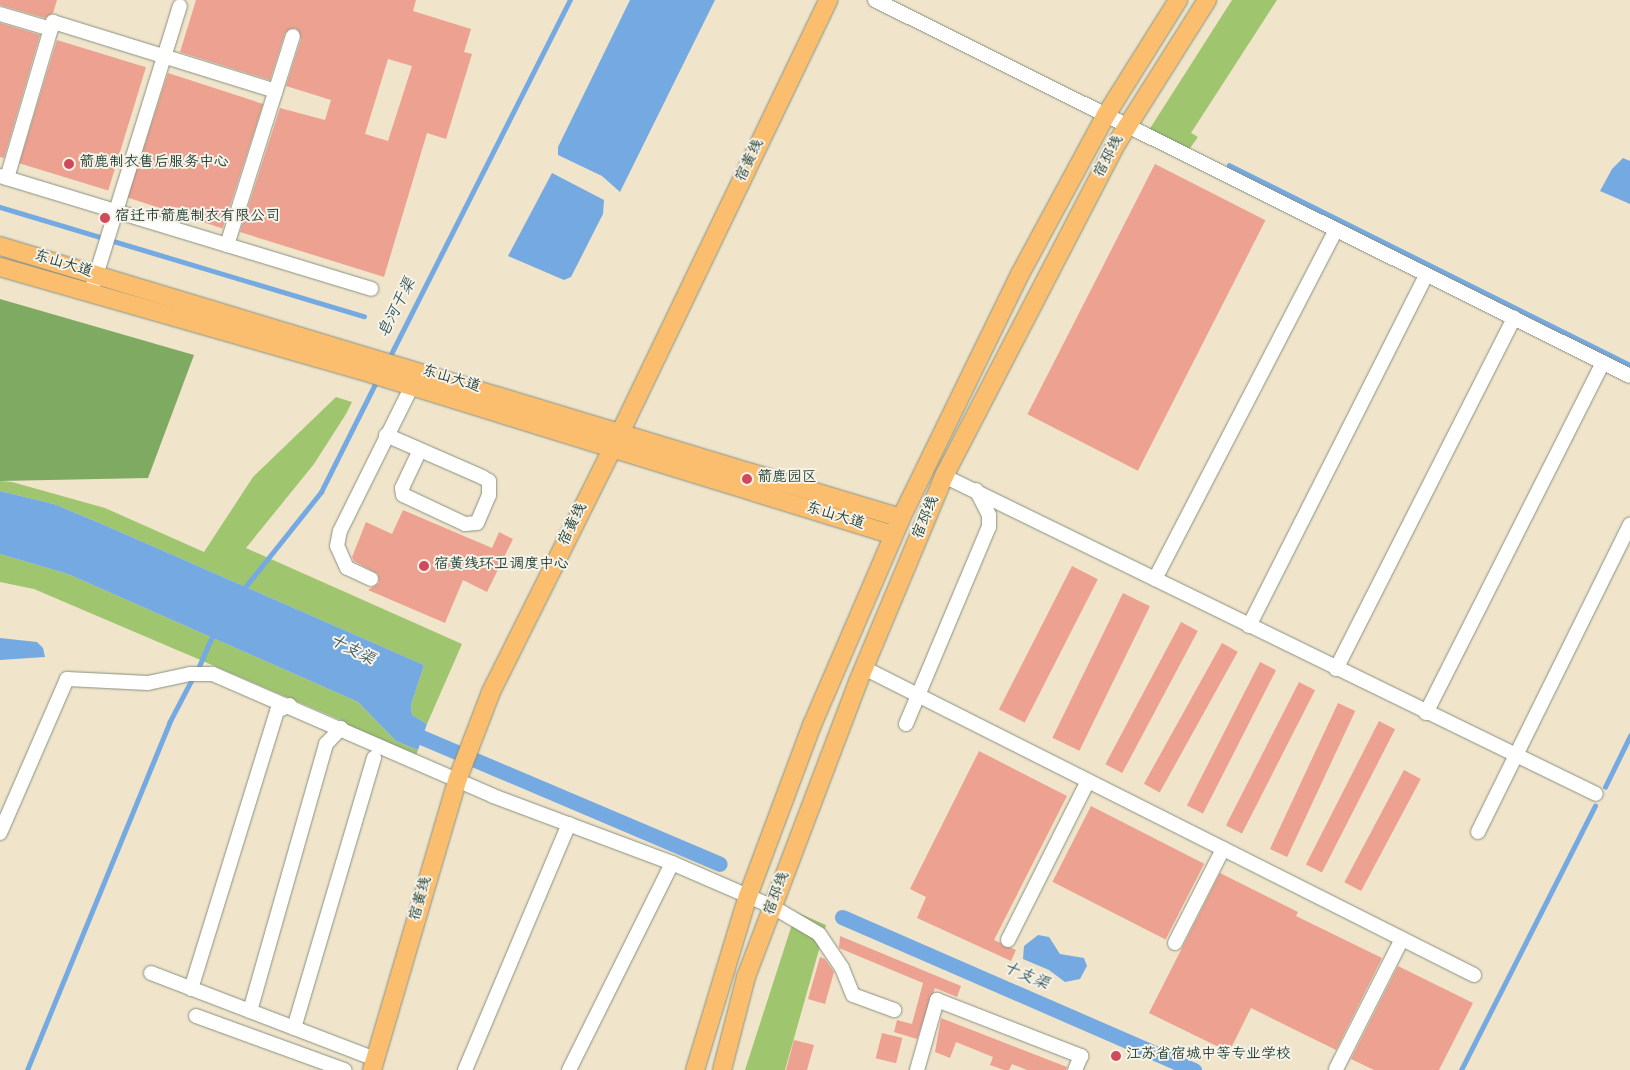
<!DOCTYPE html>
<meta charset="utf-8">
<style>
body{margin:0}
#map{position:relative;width:1630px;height:1070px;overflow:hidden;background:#f0e5cb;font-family:"Gochi Hand","LXGW WenKai TC",sans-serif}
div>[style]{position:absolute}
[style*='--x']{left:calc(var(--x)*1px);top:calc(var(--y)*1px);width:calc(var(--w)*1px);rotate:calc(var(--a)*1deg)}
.green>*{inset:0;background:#9fc56f}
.forest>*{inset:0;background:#7faa62}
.water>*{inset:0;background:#75a9e2}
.stream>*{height:4.5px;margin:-2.25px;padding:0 2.25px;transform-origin:2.25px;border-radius:2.25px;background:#75a9e2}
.canal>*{height:15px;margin:-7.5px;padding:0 7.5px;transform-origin:7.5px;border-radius:7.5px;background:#75a9e2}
.building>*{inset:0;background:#eda190;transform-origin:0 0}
.roads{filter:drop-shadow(0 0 1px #889180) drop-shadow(0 0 1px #889180)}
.minor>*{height:14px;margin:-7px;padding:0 7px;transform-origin:7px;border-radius:7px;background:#fff}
.major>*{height:18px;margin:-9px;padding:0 9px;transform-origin:9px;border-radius:9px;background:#fbbe6e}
.dots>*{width:14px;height:14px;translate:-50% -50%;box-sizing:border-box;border:2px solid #f7f3e8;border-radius:50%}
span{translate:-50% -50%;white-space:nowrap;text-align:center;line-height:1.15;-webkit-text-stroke:4px #f7f3e8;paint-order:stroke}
.street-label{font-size:15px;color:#1f3d34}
.poi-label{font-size:15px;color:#1f3d34}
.left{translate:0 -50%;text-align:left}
.water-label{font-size:16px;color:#345860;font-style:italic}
</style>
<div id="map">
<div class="green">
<div style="clip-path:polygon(1232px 0,1277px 0,1191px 133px,1198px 137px,1188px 151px,1149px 130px)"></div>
<div style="clip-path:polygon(336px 397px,352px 402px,346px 414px,314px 464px,246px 548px,462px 644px,427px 724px,412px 715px,411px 705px,424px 665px,102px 524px,54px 504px,0 491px,0 481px,12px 482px,105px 508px,204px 552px,253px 477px)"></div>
<div style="clip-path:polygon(0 554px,68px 574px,358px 702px,396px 741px,418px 750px,412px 767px,389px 756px,343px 721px,34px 589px,0 582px)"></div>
<div style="clip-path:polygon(796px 912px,826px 925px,785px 1070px,745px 1070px)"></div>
</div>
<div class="forest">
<div style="clip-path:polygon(0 299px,194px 355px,148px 478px,0 481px)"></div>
</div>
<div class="water">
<div style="clip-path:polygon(630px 0,715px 0,620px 192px,602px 176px,558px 155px,558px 147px)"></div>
<div style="clip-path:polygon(1623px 158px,1630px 161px,1630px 204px,1600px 191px,1612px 169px)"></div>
<div style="clip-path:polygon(552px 173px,604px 200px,603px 214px,571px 277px,564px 280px,508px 256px)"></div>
<div style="clip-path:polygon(0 491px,54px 504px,102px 524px,424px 665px,411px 705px,412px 715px,427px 724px,418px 750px,396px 741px,358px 702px,68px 574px,0 554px)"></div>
<div style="clip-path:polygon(0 638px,37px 642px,43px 648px,45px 657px,0 660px)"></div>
<div style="clip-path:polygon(1038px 935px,1049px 937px,1060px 954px,1084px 958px,1087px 966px,1080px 979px,1065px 982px,1049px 970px,1023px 959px,1024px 946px)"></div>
</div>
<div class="stream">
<div style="--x:1229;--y:165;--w:448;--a:26.5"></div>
<div style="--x:0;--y:207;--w:380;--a:16.7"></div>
<div style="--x:388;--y:360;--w:403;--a:-63.2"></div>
<div style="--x:242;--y:591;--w:127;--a:-51.4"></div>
<div style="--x:321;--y:492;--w:125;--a:-63.4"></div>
<div style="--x:197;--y:671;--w:43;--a:-66.4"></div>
<div style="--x:1605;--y:787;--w:57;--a:-63.9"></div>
<div style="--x:27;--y:1070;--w:375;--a:-67.7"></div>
<div style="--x:169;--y:723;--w:52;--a:-62.4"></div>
<div style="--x:1461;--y:1070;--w:296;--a:-63.1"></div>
</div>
<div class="canal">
<div style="--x:407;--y:727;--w:10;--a:45"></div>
<div style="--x:414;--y:734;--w:332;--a:23"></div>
<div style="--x:842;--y:917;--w:384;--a:23.5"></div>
</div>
<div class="building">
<div style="clip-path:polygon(0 0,57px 0,53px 13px,45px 18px,0 5px)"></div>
<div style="clip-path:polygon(evenodd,196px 0,416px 0,413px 11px,471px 29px,464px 52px,472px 54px,446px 139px,427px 133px,384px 277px,240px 232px,280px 108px,325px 120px,331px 100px,286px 86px,301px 39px,296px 28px,285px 33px,270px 80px,180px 52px,196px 0,388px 59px,412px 66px,388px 141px,365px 134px,388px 59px)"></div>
<div style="clip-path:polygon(0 23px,40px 35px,4px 158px,0 157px)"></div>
<div style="left:57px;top:40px;width:93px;height:129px;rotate:17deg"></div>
<div style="left:168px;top:73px;width:100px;height:131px;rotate:18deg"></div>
<div style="left:1155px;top:164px;width:124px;height:281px;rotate:27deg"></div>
<div style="clip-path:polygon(403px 510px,492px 548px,499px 532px,513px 539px,487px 592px,463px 580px,445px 623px,368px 590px,379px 583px,378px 574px,354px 561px,352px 557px,366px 522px,392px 534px)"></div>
<div style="left:1072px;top:566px;width:29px;height:161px;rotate:27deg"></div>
<div style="left:1123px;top:593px;width:30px;height:161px;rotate:26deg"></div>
<div style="left:1181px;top:622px;width:19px;height:161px;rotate:28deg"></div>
<div style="left:1222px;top:643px;width:18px;height:161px;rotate:29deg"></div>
<div style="left:1260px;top:662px;width:18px;height:161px;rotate:27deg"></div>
<div style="left:1299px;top:682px;width:18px;height:161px;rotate:27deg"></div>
<div style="left:1338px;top:703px;width:19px;height:161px;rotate:25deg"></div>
<div style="left:1379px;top:721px;width:18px;height:161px;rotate:27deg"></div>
<div style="clip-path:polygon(979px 751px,1067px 796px,994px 940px,1016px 950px,1011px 961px,917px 918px,926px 897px,910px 889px)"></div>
<div style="left:1404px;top:770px;width:19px;height:127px;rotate:28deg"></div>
<div style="left:1091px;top:806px;width:127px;height:85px;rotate:27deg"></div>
<div style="clip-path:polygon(1220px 873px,1298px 912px,1296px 916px,1382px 958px,1336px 1050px,1251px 1008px,1229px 1052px,1149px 1013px)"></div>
<div style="clip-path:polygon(840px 936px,961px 986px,957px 997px,935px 988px,917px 1039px,894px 1032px,897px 1020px,912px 1024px,923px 983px,839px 948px)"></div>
<div style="clip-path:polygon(820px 957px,825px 959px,834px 972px,825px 1004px,808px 999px)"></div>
<div style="clip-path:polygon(1398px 966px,1473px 1003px,1439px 1070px,1374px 1070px,1351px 1059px)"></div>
<div style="clip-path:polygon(941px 1018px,1067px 1067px,1066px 1070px,1027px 1070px,1012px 1064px,1009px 1070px,1004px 1070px,990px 1065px,993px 1057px,956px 1042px,950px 1058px,935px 1052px)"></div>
<div style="left:882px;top:1033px;width:21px;height:26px;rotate:14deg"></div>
<div style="clip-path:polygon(794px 1040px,814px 1045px,807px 1070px,786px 1070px)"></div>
</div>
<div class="roads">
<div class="minor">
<div style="--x:875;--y:0;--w:843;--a:26.47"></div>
<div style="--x:0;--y:14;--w:53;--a:16.4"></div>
<div style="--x:0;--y:176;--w:388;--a:16.9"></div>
<div style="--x:7;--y:178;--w:163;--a:-73.6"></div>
<div style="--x:53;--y:22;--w:233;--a:17.2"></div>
<div style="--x:227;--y:245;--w:219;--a:-72.5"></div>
<div style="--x:93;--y:285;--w:292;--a:-72.7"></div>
<div style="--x:386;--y:435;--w:105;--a:23.6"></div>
<div style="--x:482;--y:477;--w:8;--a:30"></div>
<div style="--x:489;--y:481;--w:14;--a:90"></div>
<div style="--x:489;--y:495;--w:30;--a:113"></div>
<div style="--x:477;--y:523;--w:12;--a:175"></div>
<div style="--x:465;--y:524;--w:68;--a:-154.9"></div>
<div style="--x:403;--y:495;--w:7;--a:-98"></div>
<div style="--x:402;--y:488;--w:42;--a:-64.7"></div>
<div style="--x:944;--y:476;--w:725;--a:26"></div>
<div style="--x:371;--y:579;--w:26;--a:-155"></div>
<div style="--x:347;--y:568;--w:24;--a:-114"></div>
<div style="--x:337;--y:546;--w:15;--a:-79"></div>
<div style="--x:340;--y:531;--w:162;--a:-63.6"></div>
<div style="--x:1155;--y:579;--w:393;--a:-62.6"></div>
<div style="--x:1249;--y:626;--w:393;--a:-63.2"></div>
<div style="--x:864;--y:668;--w:683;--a:26.72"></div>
<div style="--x:1336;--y:669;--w:394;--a:-63.1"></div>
<div style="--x:1426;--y:713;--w:393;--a:-63.2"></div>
<div style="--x:906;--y:724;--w:214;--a:-67.2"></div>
<div style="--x:989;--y:527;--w:12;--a:-90"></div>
<div style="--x:989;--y:515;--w:28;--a:-117"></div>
<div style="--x:1478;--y:832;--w:343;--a:-63.7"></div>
<div style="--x:0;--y:833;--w:168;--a:-66.5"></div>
<div style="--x:67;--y:679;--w:81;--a:2.8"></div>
<div style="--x:148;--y:683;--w:43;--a:-12.1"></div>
<div style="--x:190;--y:674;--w:23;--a:0"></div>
<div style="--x:213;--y:674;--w:305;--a:23.5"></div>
<div style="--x:493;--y:796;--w:191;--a:20.5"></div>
<div style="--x:672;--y:863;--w:110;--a:23.5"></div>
<div style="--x:773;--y:907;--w:53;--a:30.4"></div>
<div style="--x:819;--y:934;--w:41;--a:55.9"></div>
<div style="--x:842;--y:968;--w:29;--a:68"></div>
<div style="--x:853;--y:995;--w:44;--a:20.1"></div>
<div style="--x:1008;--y:940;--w:178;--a:-63.3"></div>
<div style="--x:1175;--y:943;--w:106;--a:-62.9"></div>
<div style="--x:151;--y:973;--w:240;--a:21"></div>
<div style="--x:191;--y:989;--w:291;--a:-72.8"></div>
<div style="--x:277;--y:711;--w:14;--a:-25"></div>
<div style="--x:250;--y:1011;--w:278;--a:-74.1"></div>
<div style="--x:326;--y:744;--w:22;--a:-47"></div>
<div style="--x:196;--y:1016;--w:158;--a:20"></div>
<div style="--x:294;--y:1028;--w:282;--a:-73.5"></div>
<div style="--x:1336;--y:1069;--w:146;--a:-63.1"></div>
<div style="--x:465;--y:1070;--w:267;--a:-67.1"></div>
<div style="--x:569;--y:1070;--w:231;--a:-63.5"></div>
<div style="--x:917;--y:1070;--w:73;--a:-74.1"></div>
<div style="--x:937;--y:1000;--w:155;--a:21.3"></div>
<div style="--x:1081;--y:1056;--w:15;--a:113"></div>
</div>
<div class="major">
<div style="--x:0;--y:246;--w:941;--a:16.8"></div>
<div style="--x:0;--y:267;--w:387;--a:16"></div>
<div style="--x:372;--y:374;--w:545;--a:17.17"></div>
<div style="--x:372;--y:1070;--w:304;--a:-73.6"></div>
<div style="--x:458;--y:778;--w:92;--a:-69"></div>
<div style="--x:491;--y:692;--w:292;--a:-63.5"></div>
<div style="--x:621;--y:431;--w:478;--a:-64.3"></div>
<div style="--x:695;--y:1070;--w:182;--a:-73.1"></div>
<div style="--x:748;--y:896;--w:183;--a:-69.5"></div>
<div style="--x:812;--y:725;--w:225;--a:-66.7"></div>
<div style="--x:901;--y:518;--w:271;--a:-64"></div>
<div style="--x:1020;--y:274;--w:181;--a:-61.6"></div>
<div style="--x:1106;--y:115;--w:136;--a:-57.9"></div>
<div style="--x:722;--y:1070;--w:96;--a:-75.5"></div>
<div style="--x:746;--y:977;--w:316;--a:-69.2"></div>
<div style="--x:858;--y:682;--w:223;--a:-67.3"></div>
<div style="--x:944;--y:476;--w:377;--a:-62.6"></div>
<div style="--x:1118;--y:141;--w:167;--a:-57.7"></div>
</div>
</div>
<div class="dots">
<div style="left:69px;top:164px;background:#d1495b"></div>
<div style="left:105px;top:218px;background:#d1495b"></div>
<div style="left:747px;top:479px;background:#d1495b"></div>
<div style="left:424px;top:566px;background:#d1495b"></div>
<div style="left:1116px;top:1056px;background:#d1495b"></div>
</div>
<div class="street-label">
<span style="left:1110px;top:157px;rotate:-62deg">宿邳线</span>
<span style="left:751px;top:161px;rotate:-64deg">宿黄线</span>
<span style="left:63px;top:265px;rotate:17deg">东山大道</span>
<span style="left:451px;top:380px;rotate:17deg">东山大道</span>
<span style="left:835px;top:517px;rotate:17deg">东山大道</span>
<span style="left:927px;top:518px;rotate:-67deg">宿邳线</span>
<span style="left:574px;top:525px;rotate:-64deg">宿黄线</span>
<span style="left:778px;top:894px;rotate:-69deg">宿邳线</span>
<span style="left:422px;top:899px;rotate:-74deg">宿黄线</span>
</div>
<div class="poi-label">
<span class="left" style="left:79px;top:164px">箭鹿制衣售后服务中心</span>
<span class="left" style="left:115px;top:218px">宿迁市箭鹿制衣有限公司</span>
<span class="left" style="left:757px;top:479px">箭鹿园区</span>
<span class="left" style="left:434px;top:566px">宿黄线环卫调度中心</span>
<span class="left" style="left:1126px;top:1056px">江苏省宿城中等专业学校</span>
</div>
<div class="water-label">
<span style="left:399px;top:309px;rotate:-63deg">皂河干渠</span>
<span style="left:351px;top:652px;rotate:27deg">十支渠</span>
<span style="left:1025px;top:978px;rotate:23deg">十支渠</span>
</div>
</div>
